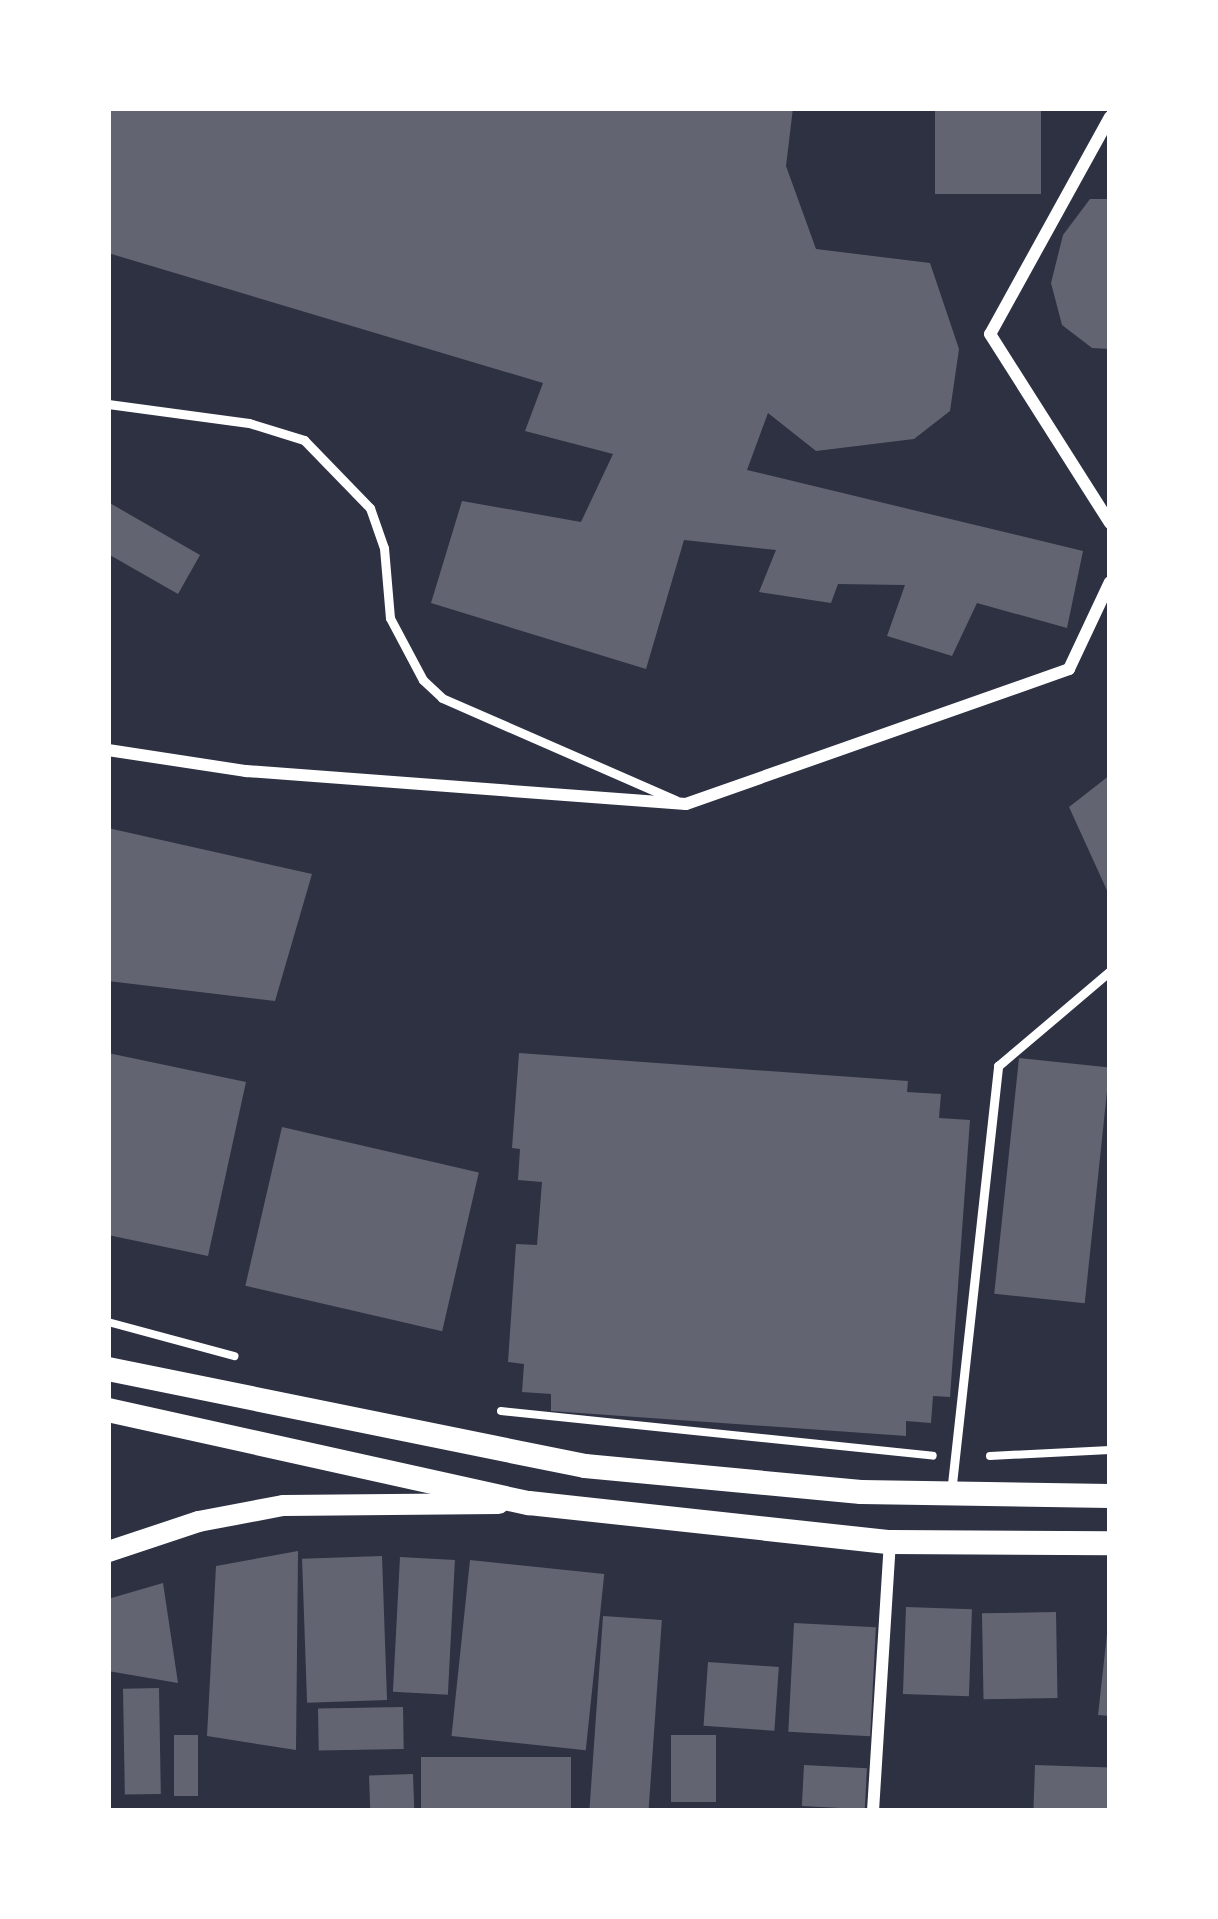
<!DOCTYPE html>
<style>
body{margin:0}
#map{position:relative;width:1218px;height:1919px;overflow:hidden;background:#2d3142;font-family:"Fira Sans Condensed",sans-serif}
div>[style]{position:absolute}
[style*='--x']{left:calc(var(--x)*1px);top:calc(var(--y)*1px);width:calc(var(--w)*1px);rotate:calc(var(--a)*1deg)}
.building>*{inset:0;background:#626471;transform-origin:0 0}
.path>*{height:8px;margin:-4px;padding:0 4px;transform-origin:4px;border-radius:4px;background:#fff}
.service>*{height:9px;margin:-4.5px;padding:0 4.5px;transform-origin:4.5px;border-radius:4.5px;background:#fff}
.minor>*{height:12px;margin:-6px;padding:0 6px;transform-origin:6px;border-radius:6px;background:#fff}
.tertiary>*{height:21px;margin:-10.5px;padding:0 10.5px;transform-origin:10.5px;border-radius:10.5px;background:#fff}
.secondary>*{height:24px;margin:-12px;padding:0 12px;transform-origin:12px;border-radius:12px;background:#fff}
span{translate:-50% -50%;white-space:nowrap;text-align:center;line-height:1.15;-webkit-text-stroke:10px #fff;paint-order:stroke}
.frame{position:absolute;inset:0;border:111px solid #fff;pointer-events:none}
</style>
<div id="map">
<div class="building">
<div style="clip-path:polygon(108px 108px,793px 108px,786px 166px,816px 249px,930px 263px,959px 349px,950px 411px,914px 439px,816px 451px,768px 413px,747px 470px,1083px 551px,1067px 628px,977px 603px,952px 656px,887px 636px,905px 585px,838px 584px,831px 603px,759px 592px,776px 550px,684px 540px,646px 669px,431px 603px,462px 501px,581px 522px,613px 454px,525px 431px,543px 383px,108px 253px)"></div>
<div style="left:935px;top:108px;width:106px;height:86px"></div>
<div style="clip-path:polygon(1090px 199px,1110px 199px,1110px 349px,1092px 348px,1062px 325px,1051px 283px,1063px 235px)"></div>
<div style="clip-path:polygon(108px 502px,200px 555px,178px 594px,108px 554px)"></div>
<div style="clip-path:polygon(1110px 775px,1110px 897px,1069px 807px)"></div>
<div style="clip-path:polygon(108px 828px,312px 874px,275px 1001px,108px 981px)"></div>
<div style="clip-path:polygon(108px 1053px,246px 1082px,208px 1256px,108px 1235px)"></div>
<div style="clip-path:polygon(519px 1053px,908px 1081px,907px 1092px,941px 1094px,939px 1118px,970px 1120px,950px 1397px,933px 1396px,931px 1423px,906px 1421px,906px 1436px,551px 1411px,551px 1394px,522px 1392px,524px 1364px,508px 1362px,516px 1244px,537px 1245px,542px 1182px,518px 1180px,520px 1149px,512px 1148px)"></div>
<div style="left:1019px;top:1058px;width:91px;height:237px;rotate:6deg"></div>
<div style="left:282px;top:1127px;width:202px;height:163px;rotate:13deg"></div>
<div style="clip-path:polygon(298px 1551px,296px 1750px,207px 1736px,216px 1566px)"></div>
<div style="left:382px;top:1556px;width:144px;height:80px;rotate:88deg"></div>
<div style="left:400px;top:1557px;width:55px;height:135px;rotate:3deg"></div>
<div style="left:470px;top:1560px;width:135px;height:177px;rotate:6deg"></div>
<div style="clip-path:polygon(163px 1583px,178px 1683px,108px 1671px,108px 1599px)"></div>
<div style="left:906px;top:1607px;width:66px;height:87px;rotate:2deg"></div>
<div style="left:1056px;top:1612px;width:86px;height:74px;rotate:89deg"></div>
<div style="left:603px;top:1616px;width:59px;height:196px;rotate:4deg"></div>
<div style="left:794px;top:1623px;width:82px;height:109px;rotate:3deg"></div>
<div style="clip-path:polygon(1107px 1634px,1110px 1634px,1110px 1716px,1098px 1715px)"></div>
<div style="left:708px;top:1662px;width:71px;height:64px;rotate:4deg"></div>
<div style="left:159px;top:1688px;width:106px;height:36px;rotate:89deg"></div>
<div style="left:403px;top:1707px;width:42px;height:85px;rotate:89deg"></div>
<div style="left:174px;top:1735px;width:24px;height:61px"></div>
<div style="left:671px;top:1735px;width:45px;height:67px"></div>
<div style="left:421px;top:1757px;width:150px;height:54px"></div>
<div style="left:804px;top:1765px;width:63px;height:41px;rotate:3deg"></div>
<div style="left:1035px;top:1765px;width:75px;height:46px;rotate:2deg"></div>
<div style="left:413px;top:1774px;width:37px;height:44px;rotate:88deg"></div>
</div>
<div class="path">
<div style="--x:108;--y:1322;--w:131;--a:15.1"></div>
<div style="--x:501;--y:1411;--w:434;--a:5.9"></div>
<div style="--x:990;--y:1456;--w:120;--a:-2.9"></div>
</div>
<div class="service">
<div style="--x:108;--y:404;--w:142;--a:7.7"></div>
<div style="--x:249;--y:423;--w:58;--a:17.2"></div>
<div style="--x:304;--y:440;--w:95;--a:45.9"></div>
<div style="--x:370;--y:508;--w:42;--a:70.7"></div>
<div style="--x:384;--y:548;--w:70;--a:85.1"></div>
<div style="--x:390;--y:618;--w:70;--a:62"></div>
<div style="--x:423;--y:680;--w:26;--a:43"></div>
<div style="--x:442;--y:698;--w:255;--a:23.6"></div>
<div style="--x:951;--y:1493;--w:430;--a:-83.7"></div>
<div style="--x:998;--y:1066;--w:147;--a:-40.3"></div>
</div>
<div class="minor">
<div style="--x:1110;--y:117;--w:248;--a:118.9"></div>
<div style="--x:990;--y:334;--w:224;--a:57.6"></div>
<div style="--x:108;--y:750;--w:140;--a:8.7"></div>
<div style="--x:246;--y:771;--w:441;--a:4.3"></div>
<div style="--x:686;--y:804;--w:406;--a:-19.4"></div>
<div style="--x:1069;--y:669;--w:96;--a:-64.8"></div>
<div style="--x:873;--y:1811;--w:270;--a:-86.4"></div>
</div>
<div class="tertiary">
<div style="--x:108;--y:1551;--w:95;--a:-18.4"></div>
<div style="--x:198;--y:1521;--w:86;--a:-10.7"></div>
<div style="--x:283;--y:1505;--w:215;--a:-0.5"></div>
</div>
<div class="secondary">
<div style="--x:108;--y:1369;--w:487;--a:11.5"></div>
<div style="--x:585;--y:1466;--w:277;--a:5.4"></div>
<div style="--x:861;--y:1492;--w:249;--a:0.9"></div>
<div style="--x:108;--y:1410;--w:431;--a:12.5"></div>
<div style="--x:529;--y:1503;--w:363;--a:6.2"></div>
<div style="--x:890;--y:1542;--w:220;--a:0.3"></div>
</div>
<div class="frame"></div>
</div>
